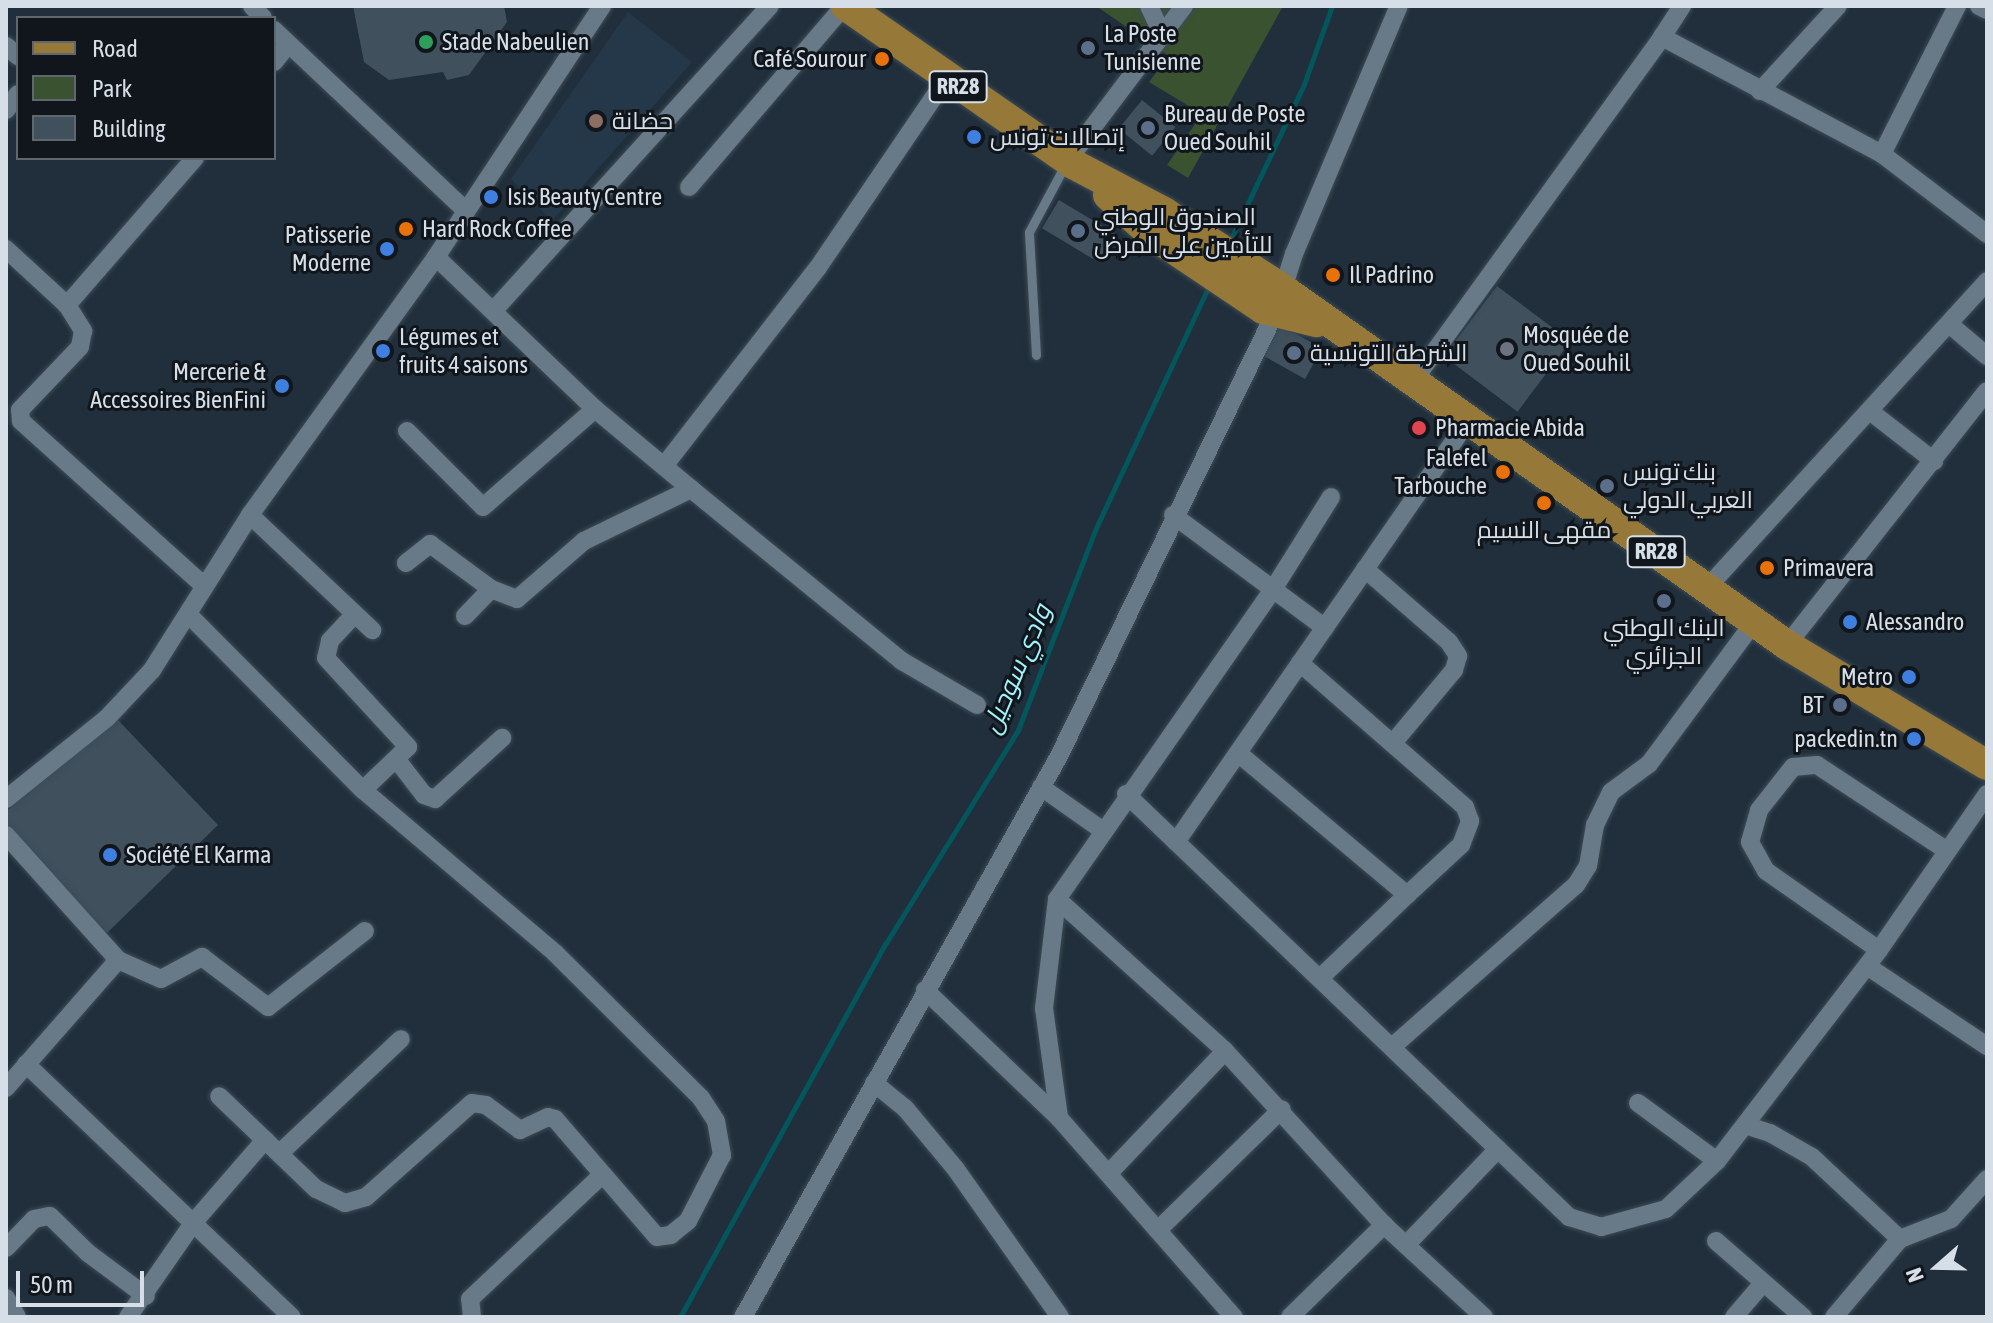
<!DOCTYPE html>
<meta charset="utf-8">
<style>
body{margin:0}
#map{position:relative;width:1993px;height:1323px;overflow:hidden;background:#202f3b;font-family:"Asap Condensed",Cairo,sans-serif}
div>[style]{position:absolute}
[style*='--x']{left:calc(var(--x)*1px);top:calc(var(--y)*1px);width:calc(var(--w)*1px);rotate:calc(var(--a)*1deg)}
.built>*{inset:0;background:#243849}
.green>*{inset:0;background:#3b5230}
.stream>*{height:5px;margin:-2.5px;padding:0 2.5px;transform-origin:2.5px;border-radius:2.5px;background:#03565c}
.building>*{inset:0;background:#40505d;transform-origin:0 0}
.roads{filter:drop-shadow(0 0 2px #3e4b55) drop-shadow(0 0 2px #3e4b55)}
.lane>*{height:9px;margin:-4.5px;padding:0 4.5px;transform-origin:4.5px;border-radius:4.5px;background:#687a88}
.street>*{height:18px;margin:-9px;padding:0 9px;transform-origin:9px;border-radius:9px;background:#687a88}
.primary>*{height:30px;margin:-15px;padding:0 15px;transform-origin:15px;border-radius:15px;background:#967938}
.dots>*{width:22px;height:22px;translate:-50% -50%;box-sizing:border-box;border:4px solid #10161c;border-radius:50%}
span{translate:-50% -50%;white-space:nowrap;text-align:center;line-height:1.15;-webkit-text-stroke:6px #10161c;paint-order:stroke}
.shield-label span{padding:2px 6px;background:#10161c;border:2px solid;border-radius:6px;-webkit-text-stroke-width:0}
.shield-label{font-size:22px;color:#d6dfe7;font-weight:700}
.poi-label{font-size:24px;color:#d6dfe7}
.left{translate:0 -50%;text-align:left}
.right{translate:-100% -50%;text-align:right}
.water-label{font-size:26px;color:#a2f3fb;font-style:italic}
.frame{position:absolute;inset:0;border:8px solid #d6dfe7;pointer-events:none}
.legend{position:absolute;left:16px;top:16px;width:260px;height:144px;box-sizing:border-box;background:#10161c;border:2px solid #5f666d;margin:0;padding:10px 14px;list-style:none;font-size:24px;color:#d6dfe7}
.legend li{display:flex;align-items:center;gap:16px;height:40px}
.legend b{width:40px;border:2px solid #5f666d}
.north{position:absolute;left:1897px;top:1227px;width:80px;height:80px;-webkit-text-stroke:6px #10161c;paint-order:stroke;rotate:250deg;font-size:22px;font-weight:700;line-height:32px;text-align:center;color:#d6dfe7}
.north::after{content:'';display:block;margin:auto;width:28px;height:36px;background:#d6dfe7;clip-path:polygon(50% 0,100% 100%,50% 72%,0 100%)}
.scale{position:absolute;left:16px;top:1271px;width:128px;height:36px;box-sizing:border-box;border:4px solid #d6dfe7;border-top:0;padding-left:10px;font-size:24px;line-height:28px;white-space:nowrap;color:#d6dfe7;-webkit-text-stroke:6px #10161c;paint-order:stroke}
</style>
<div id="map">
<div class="built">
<div style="clip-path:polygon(628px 12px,692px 62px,552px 221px,511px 179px)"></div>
</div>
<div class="green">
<div style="clip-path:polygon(1096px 6px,1283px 6px,1188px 178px,1167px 165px,1202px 114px,1149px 82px,1169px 56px)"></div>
</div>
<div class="stream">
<div style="--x:1229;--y:243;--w:176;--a:-64.7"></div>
<div style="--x:1304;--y:84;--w:83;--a:-70.3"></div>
<div style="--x:680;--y:1317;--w:427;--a:-61.2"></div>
<div style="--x:886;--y:943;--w:251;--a:-58.2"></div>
<div style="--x:1018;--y:730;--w:217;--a:-68.9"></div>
<div style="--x:1096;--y:528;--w:269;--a:-65"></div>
</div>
<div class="building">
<div style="clip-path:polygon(353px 6px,504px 6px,507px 22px,469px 75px,447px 80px,443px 72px,389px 80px,364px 62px)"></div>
<div style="left:1142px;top:100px;width:43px;height:37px;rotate:39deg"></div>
<div style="left:1059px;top:200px;width:65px;height:33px;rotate:31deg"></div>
<div style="left:1497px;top:286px;width:92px;height:88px;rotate:37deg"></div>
<div style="left:1280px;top:325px;width:48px;height:35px;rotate:29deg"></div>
<div style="clip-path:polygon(118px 720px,218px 825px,106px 934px,6px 823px,6px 811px)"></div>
</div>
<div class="roads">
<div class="lane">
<div style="--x:1036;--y:355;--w:123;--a:-93.3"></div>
<div style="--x:1029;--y:232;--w:78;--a:-61.8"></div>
</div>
<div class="street">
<div style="--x:252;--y:6;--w:16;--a:47"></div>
<div style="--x:1149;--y:6;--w:29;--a:65"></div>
<div style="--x:1979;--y:6;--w:9;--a:27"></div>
<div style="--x:274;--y:30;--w:264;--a:43.3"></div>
<div style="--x:1662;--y:37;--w:37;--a:-57"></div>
<div style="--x:6;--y:46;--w:16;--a:40"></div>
<div style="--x:274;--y:62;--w:22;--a:-51"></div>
<div style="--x:1760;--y:91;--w:115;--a:-47.5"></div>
<div style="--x:6;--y:110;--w:20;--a:-53"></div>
<div style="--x:1882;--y:154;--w:166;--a:-63.1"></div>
<div style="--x:1068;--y:160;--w:193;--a:-53"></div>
<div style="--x:689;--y:187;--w:238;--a:-49.4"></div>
<div style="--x:6;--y:249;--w:83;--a:42.6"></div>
<div style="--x:67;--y:305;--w:31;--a:58"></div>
<div style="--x:83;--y:331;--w:16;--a:101"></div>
<div style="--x:80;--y:347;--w:87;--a:133.6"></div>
<div style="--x:20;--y:410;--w:11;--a:85"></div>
<div style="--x:21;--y:421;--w:245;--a:42"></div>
<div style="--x:436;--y:257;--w:220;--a:43.7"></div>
<div style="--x:595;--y:409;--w:125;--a:39.8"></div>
<div style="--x:691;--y:489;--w:272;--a:39.2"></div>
<div style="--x:902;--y:661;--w:87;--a:30.4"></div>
<div style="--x:67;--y:305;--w:195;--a:-49"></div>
<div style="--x:495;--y:309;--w:409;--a:-47.8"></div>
<div style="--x:1949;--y:324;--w:50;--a:40.1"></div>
<div style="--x:1414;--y:380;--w:423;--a:-54.1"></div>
<div style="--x:1662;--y:37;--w:249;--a:28"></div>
<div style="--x:1882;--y:154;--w:132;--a:37.3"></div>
<div style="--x:1871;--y:412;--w:80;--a:37.9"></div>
<div style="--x:407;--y:431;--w:107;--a:45"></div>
<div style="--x:483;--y:507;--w:149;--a:-41.2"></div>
<div style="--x:664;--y:466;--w:249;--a:-52.2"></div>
<div style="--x:817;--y:269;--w:230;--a:-55.8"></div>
<div style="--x:1331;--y:497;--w:107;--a:122.1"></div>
<div style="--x:1274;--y:588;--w:379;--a:124.9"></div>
<div style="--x:1057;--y:899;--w:227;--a:42.1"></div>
<div style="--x:1225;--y:1051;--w:236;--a:47.6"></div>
<div style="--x:1384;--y:1225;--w:136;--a:42.6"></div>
<div style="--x:250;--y:515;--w:168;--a:43.3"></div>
<div style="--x:1173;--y:515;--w:189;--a:36.6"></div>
<div style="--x:406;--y:563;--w:31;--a:-38"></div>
<div style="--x:430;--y:544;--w:76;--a:36.4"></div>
<div style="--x:491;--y:589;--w:28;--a:21"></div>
<div style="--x:517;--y:599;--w:89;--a:-40.9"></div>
<div style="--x:584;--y:541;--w:119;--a:-25.9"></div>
<div style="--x:1365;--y:569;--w:111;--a:41"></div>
<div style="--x:1449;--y:642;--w:17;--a:57"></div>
<div style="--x:1458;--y:656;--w:15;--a:106"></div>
<div style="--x:1454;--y:670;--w:95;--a:129.9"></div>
<div style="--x:1706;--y:589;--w:417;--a:-47.6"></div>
<div style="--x:188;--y:614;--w:248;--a:45.2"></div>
<div style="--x:363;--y:790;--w:252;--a:40.3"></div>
<div style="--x:555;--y:953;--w:206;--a:44.8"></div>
<div style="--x:701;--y:1098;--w:27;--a:57"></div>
<div style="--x:716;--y:1121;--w:35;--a:80"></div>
<div style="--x:722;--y:1155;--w:74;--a:117.3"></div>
<div style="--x:688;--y:1221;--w:22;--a:141"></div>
<div style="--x:671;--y:1235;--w:14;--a:172"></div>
<div style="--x:657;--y:1237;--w:156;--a:-130.8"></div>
<div style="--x:555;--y:1119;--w:7;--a:-164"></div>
<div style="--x:548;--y:1117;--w:31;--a:155"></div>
<div style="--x:520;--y:1130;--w:42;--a:-143.7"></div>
<div style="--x:486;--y:1105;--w:14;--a:-172"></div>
<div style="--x:472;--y:1103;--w:142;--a:138.4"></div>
<div style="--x:366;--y:1197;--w:22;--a:164"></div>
<div style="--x:345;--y:1203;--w:32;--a:-154"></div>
<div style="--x:316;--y:1189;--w:134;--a:-136.2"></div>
<div style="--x:353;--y:616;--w:34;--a:133"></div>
<div style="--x:330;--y:641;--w:17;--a:103"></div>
<div style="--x:326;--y:658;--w:121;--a:47.3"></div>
<div style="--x:408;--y:747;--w:62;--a:136.3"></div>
<div style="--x:465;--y:616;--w:37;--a:-46"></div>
<div style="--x:1787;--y:645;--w:323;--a:-51.8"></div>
<div style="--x:1238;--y:753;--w:221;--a:40"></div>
<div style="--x:1407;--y:895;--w:74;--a:-42.8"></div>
<div style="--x:1461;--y:845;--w:26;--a:-69"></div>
<div style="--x:1470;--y:821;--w:15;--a:-110"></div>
<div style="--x:1465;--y:807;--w:219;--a:-138.9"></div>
<div style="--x:397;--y:760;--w:44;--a:52.4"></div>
<div style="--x:424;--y:795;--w:12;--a:20"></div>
<div style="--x:435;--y:799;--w:91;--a:-42.3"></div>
<div style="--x:1041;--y:787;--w:75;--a:35.2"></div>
<div style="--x:1126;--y:794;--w:613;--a:43.68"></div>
<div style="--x:1569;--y:1217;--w:34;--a:17"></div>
<div style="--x:1601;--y:1227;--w:67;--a:-15.5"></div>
<div style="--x:1666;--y:1209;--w:70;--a:-43.3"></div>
<div style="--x:1717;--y:1161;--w:266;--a:-52.5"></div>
<div style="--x:1879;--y:950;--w:190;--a:-55.3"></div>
<div style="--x:6;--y:799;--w:129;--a:-38.7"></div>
<div style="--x:107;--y:718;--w:66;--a:-46.8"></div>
<div style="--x:152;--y:670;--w:183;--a:-57.7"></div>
<div style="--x:250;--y:515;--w:318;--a:-54.2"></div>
<div style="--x:436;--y:257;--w:301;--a:-56.5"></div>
<div style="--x:6;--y:835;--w:168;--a:48.1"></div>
<div style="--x:118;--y:960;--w:170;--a:131.2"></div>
<div style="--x:1176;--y:842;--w:516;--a:-55.26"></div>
<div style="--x:1057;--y:899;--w:110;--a:96.8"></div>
<div style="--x:1044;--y:1008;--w:111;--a:82.2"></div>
<div style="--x:1879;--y:950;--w:138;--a:-145"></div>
<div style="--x:1766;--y:871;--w:33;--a:-119"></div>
<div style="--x:1750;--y:842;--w:33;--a:-74"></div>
<div style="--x:1759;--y:810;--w:55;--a:-51.7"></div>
<div style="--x:1793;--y:767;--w:24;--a:-5"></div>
<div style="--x:1817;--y:765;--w:154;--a:33.4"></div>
<div style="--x:118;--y:960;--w:47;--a:23.8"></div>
<div style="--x:161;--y:979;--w:47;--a:-28.2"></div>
<div style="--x:202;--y:957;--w:83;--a:37.1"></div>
<div style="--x:268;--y:1007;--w:123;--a:-38.1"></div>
<div style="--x:1867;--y:966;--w:144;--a:33.7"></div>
<div style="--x:1320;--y:978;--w:120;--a:-43.7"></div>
<div style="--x:925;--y:990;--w:185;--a:43.7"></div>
<div style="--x:1059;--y:1118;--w:265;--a:48.7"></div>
<div style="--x:1392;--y:1047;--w:245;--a:-41.4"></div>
<div style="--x:1576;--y:885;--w:22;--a:-58"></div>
<div style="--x:1588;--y:866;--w:42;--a:-80.3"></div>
<div style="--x:1595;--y:825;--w:37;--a:-64"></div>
<div style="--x:1611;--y:792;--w:47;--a:-36.4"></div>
<div style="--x:1649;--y:764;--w:177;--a:-53.5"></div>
<div style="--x:26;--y:1064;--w:367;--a:43.6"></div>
<div style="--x:874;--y:1083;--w:40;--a:39"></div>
<div style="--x:905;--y:1108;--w:78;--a:50.2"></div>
<div style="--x:955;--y:1168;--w:182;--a:54.8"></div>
<div style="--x:1638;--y:1103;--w:98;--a:36.3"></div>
<div style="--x:1745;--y:1125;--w:26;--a:18"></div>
<div style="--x:1770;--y:1133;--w:48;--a:29.7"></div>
<div style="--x:1812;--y:1157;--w:120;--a:43"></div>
<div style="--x:280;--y:1153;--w:166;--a:-43.3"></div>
<div style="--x:1109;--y:1173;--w:168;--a:-46.4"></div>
<div style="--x:1160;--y:1228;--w:170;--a:-44.3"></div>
<div style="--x:1716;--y:1241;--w:116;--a:41.1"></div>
<div style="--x:1406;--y:1245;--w:133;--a:-46.2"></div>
<div style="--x:6;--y:1248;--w:40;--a:-46"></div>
<div style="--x:34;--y:1219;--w:16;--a:-11"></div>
<div style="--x:50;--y:1216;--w:53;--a:44.2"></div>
<div style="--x:88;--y:1253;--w:72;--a:36.6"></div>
<div style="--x:6;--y:1298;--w:22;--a:60"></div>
<div style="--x:128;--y:1317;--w:114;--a:-55.3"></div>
<div style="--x:193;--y:1223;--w:110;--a:-49.1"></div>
<div style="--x:472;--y:1317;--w:18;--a:-96"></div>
<div style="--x:470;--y:1299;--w:180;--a:-43.2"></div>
<div style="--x:743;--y:1317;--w:642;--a:-60.6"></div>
<div style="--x:1058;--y:758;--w:497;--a:-64"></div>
<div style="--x:1276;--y:311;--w:60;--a:-72.5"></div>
<div style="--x:1294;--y:254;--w:269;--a:-67.1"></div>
<div style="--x:1290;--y:1317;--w:132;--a:-44.4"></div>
<div style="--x:1734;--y:1317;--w:45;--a:-49.5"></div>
<div style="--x:1834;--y:1317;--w:102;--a:-49.8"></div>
<div style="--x:1900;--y:1239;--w:55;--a:-21.4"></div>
<div style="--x:1951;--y:1219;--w:54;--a:-48"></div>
</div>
<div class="primary">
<div style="--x:846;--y:6;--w:277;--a:34.8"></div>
<div style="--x:1073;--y:164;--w:103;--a:27.8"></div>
<div style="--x:1164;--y:212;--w:135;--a:32.9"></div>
<div style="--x:1277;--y:285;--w:624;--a:35.22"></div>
<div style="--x:1787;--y:645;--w:233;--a:31"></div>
<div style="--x:1108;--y:195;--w:57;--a:42.1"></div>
<div style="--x:1150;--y:233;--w:136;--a:33.9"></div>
<div style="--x:1263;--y:309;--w:55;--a:13.8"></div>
</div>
</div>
<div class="dots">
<div style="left:426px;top:42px;background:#2e9e5b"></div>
<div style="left:1088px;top:48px;background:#5c6f8a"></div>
<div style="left:882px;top:59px;background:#e8710a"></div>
<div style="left:596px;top:121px;background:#8d6e63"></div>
<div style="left:1148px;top:128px;background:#5c6f8a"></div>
<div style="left:974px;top:137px;background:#3f7fe0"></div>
<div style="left:491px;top:197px;background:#3f7fe0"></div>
<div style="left:406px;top:229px;background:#e8710a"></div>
<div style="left:1078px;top:231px;background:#5c6f8a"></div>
<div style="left:387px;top:249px;background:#3f7fe0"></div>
<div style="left:1333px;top:275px;background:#e8710a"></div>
<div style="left:1507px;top:349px;background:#6b7280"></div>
<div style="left:383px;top:351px;background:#3f7fe0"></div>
<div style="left:1294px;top:353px;background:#5c6f8a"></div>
<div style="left:282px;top:386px;background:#3f7fe0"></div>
<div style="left:1419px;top:428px;background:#e0444e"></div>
<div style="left:1503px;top:472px;background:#e8710a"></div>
<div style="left:1607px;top:486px;background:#5c6f8a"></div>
<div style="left:1544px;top:503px;background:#e8710a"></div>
<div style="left:1767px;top:568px;background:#e8710a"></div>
<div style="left:1664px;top:601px;background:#5c6f8a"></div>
<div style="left:1850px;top:622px;background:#3f7fe0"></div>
<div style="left:1909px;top:677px;background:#3f7fe0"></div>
<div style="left:1840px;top:705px;background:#5c6f8a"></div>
<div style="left:1914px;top:739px;background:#3f7fe0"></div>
<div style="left:110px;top:855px;background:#3f7fe0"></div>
</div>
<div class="shield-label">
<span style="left:958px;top:87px">RR28</span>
<span style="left:1656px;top:552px">RR28</span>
</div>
<div class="poi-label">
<span class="left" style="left:1104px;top:48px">La Poste<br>Tunisienne</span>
<span class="left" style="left:442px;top:42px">Stade Nabeulien</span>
<span class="right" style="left:866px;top:59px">Café Sourour</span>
<span class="left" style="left:1164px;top:128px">Bureau de Poste<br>Oued Souhil</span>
<span class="left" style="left:612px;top:121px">حضانة</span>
<span class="left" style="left:990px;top:137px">إتصالات تونس</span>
<span class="left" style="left:507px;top:197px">Isis Beauty Centre</span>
<span class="left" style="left:1094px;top:231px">الصندوق الوطني<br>للتأمين على المرض</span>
<span class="left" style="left:422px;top:229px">Hard Rock Coffee</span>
<span class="right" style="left:371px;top:249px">Patisserie<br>Moderne</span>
<span class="left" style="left:1349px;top:275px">Il Padrino</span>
<span class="left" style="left:1523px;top:349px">Mosquée de<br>Oued Souhil</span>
<span class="left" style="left:399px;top:351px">Légumes et<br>fruits 4 saisons</span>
<span class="left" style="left:1310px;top:353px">الشرطة التونسية</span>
<span class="right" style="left:266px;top:386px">Mercerie &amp;<br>Accessoires BienFini</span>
<span class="left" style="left:1435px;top:428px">Pharmacie Abida</span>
<span class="right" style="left:1487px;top:472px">Falefel<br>Tarbouche</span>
<span class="left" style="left:1623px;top:486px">بنك تونس<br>العربي الدولي</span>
<span style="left:1544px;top:530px">مقهى النسيم</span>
<span class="left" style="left:1783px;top:568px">Primavera</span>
<span class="left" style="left:1866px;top:622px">Alessandro</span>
<span style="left:1664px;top:642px">البنك الوطني<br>الجزائري</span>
<span class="right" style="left:1893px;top:677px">Metro</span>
<span class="right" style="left:1824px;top:705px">BT</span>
<span class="right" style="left:1898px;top:739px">packedin.tn</span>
<span class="left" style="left:126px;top:855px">Société El Karma</span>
</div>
<div class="water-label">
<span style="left:1017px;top:669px;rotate:-67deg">وادي سوحيل</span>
</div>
<div class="frame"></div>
<ul class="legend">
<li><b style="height:10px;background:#967938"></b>Road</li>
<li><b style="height:22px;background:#3b5230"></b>Park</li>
<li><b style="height:22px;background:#40505d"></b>Building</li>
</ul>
<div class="north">N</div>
<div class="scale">50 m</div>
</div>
